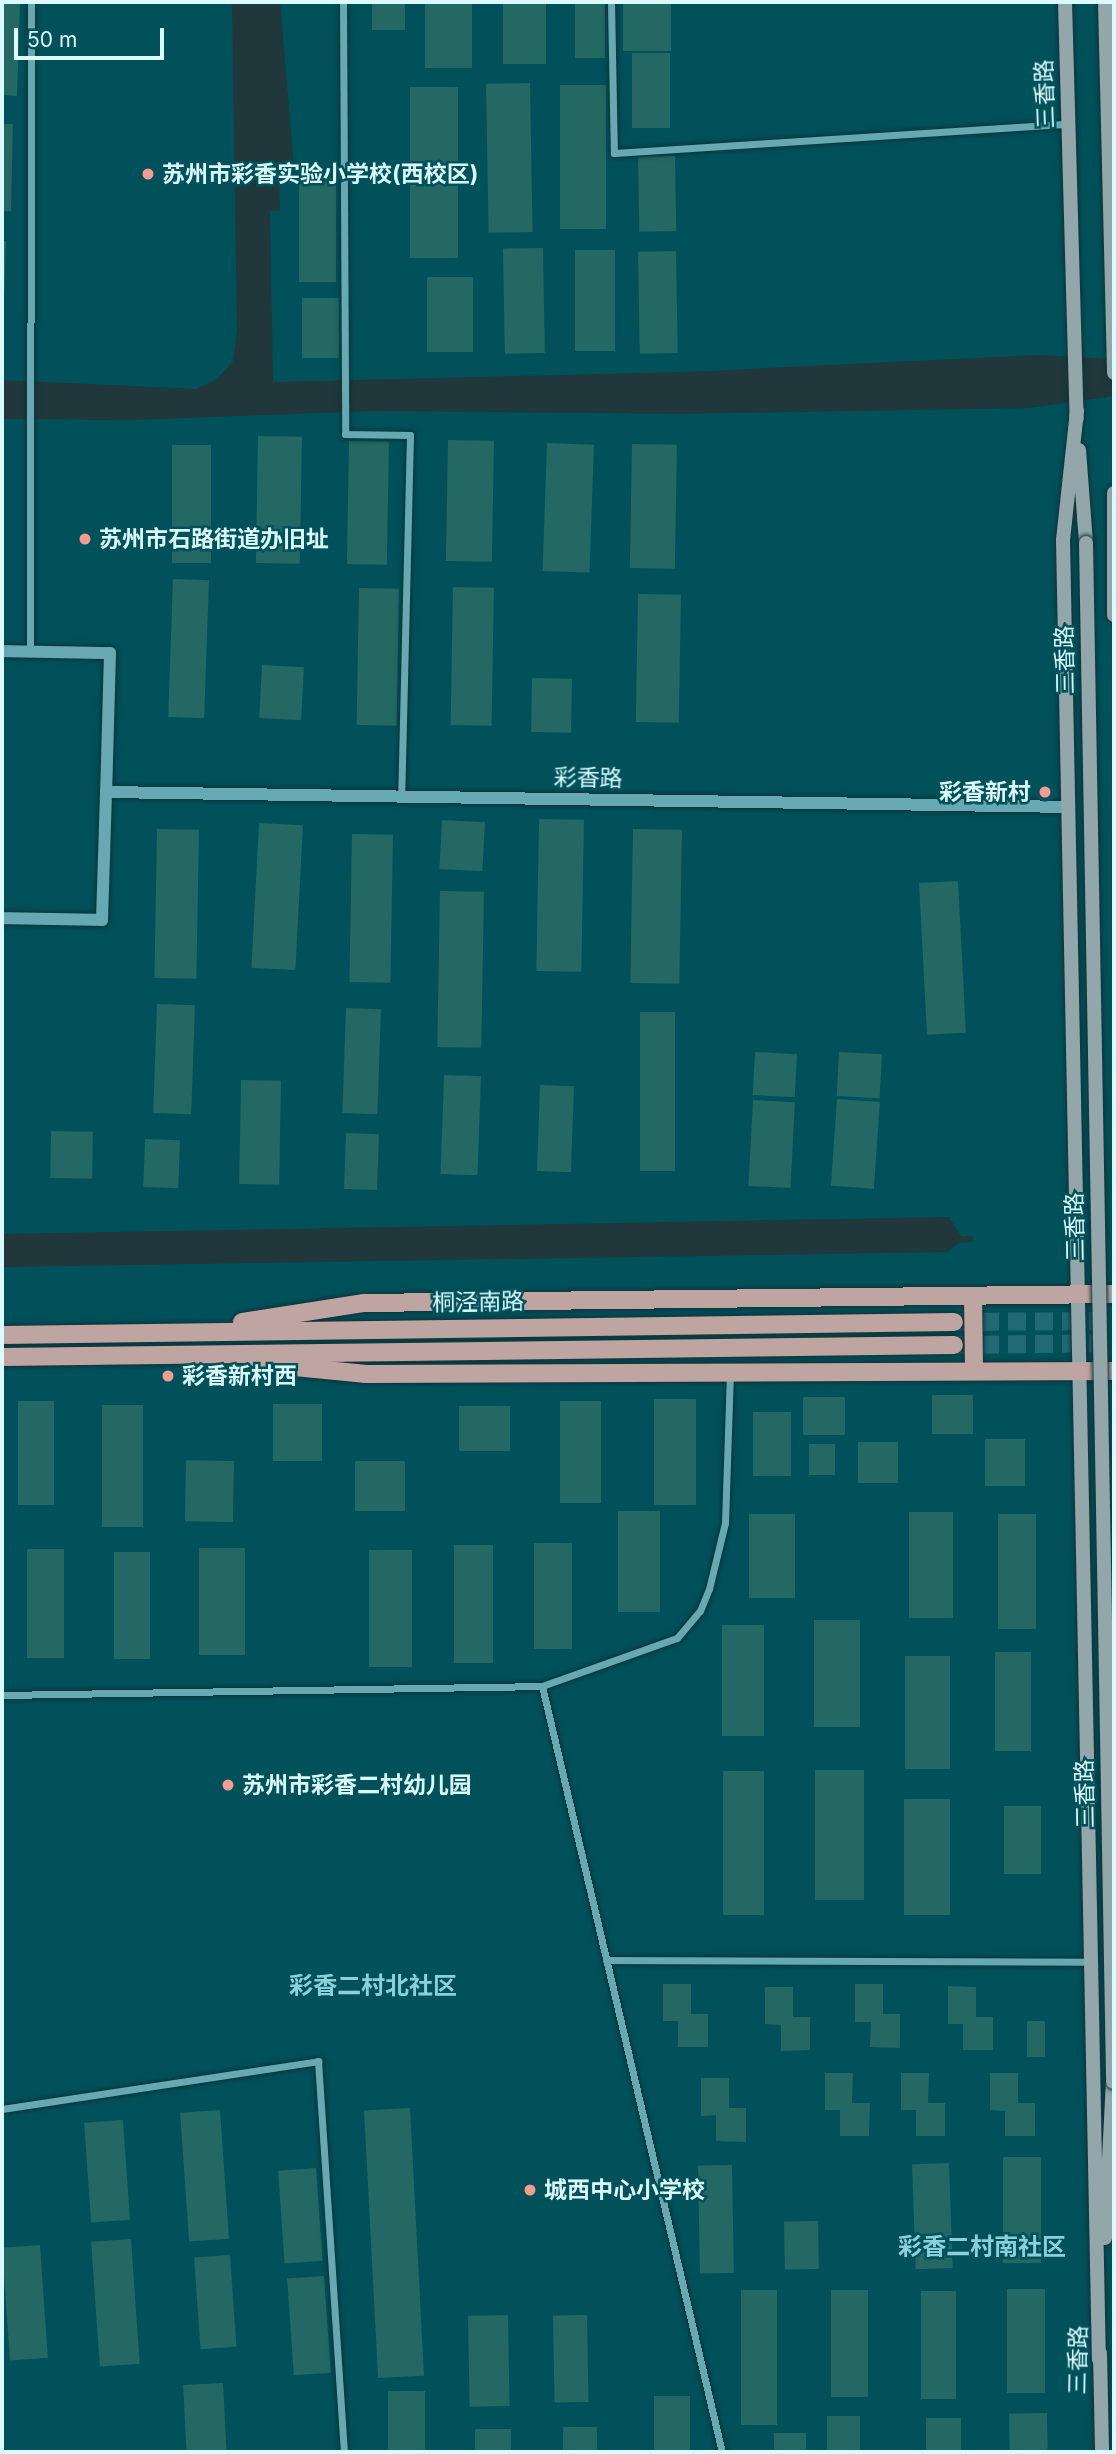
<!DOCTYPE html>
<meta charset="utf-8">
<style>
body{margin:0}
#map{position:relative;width:1116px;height:2454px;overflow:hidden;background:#00515a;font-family:Inter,"Noto Sans SC",sans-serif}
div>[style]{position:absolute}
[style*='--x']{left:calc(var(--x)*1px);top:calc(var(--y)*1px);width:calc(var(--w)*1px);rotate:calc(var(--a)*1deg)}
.water>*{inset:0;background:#20373b}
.stream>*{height:6px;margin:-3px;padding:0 3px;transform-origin:3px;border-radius:3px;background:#20373b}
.building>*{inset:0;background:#236862;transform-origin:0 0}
.primary-tunnel>*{height:18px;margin-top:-9px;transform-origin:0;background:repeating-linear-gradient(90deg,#216a73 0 18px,transparent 0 27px)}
.roads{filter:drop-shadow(0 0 2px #0f3338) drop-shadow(0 0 2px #0f3338)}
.minor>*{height:7px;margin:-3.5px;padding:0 3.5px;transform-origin:3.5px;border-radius:3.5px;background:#67a9b2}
.tertiary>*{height:12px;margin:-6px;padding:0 6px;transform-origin:6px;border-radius:6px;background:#67a9b2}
.secondary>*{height:14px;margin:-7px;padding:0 7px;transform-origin:7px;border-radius:7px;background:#93a7aa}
.primary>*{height:18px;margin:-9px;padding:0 9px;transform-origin:9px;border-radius:9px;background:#bfa5a2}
.bridges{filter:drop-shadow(0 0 2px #0f3338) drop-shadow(0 0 2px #0f3338)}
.secondary-bridge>*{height:14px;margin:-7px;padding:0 7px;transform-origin:7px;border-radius:7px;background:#93a7aa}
.dots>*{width:19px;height:19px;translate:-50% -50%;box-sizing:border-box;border:4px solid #00515a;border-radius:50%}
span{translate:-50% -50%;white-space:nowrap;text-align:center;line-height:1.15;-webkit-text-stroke:5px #00515a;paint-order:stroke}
.street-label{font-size:23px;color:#dafaff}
.poi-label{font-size:23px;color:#dafaff;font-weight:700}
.left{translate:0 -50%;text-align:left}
.right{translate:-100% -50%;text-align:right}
.neighbourhood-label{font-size:24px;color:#8ccfd8;font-weight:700}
.frame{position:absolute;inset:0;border:4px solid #dafaff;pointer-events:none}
.scale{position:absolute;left:14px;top:28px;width:150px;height:32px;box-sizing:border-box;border:4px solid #dafaff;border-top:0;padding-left:9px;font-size:21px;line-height:24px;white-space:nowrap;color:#dafaff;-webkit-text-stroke:5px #00515a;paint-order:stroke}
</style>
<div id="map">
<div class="water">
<div style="clip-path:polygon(232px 2px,280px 2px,295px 179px,279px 180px,280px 210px,270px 211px,273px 382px,687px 372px,1038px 355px,1114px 359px,1114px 396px,1029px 408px,680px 414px,372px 411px,133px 420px,2px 419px,2px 380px,196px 389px,217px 379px,233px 361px,237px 331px)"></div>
<div style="clip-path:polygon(949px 1217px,963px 1239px,947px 1252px,2px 1267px,2px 1234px)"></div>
</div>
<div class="stream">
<div style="--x:956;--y:1240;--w:14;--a:-4"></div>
</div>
<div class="building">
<div style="clip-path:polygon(2px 2px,20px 2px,17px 96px,2px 95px)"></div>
<div style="left:372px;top:2px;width:33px;height:28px"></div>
<div style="left:425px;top:2px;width:47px;height:66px"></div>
<div style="left:503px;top:2px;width:43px;height:62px"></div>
<div style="left:575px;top:2px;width:30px;height:56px"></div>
<div style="left:623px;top:2px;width:48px;height:49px"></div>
<div style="left:632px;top:53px;width:38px;height:75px"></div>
<div style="left:530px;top:83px;width:149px;height:44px;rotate:89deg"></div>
<div style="left:560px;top:85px;width:46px;height:144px"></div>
<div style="left:458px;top:87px;width:171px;height:48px;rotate:90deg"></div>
<div style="clip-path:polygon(2px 124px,13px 124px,11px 211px,2px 211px)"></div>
<div style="left:675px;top:156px;width:75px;height:37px;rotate:89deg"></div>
<div style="left:336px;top:177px;width:105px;height:37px;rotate:90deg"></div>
<div style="clip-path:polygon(2px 241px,6px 241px,4px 303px,2px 303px)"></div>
<div style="left:543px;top:248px;width:105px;height:40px;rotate:89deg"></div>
<div style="left:575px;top:250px;width:40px;height:101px"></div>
<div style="left:676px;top:251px;width:102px;height:38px;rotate:89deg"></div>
<div style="left:427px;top:277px;width:46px;height:75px"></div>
<div style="left:302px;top:298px;width:37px;height:60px"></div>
<div style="left:258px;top:436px;width:44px;height:127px;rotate:1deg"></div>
<div style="left:448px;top:440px;width:46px;height:121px;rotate:1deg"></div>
<div style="left:349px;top:441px;width:40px;height:123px;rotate:1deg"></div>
<div style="left:547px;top:443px;width:47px;height:128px;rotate:2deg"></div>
<div style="left:632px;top:444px;width:45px;height:124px;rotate:1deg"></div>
<div style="left:172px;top:445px;width:39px;height:118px"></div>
<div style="left:173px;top:579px;width:36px;height:138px;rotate:2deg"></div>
<div style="left:453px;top:587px;width:41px;height:138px;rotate:1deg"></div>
<div style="left:359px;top:588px;width:40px;height:137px;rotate:1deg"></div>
<div style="left:638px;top:594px;width:43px;height:128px;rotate:1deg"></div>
<div style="left:262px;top:665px;width:42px;height:53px;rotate:3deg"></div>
<div style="left:532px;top:678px;width:40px;height:54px;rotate:1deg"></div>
<div style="left:539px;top:819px;width:45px;height:152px;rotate:1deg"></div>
<div style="left:442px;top:820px;width:43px;height:49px;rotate:3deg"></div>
<div style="left:259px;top:823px;width:44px;height:145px;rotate:3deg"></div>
<div style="left:157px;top:829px;width:42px;height:149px;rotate:1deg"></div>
<div style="left:633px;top:829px;width:49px;height:154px;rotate:1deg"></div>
<div style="left:352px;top:834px;width:41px;height:148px;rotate:1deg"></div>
<div style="left:958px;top:881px;width:152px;height:39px;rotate:87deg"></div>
<div style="left:440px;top:891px;width:44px;height:156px;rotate:1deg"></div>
<div style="left:157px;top:1004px;width:38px;height:109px;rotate:2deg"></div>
<div style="left:346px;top:1008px;width:35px;height:105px;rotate:2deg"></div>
<div style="left:640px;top:1012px;width:35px;height:159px"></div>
<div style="left:755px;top:1052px;width:42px;height:43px;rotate:3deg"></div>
<div style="left:839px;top:1052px;width:43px;height:44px;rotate:3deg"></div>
<div style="left:444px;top:1075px;width:37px;height:99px;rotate:2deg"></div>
<div style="left:241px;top:1080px;width:40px;height:104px;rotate:1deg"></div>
<div style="left:540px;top:1085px;width:34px;height:86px;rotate:2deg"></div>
<div style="left:837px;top:1099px;width:43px;height:87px;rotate:4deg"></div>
<div style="left:753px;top:1100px;width:42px;height:86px;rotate:3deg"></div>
<div style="left:51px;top:1131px;width:42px;height:47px;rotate:1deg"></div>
<div style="left:346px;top:1133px;width:33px;height:56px;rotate:2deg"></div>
<div style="left:145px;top:1139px;width:35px;height:48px;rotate:2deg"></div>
<div style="left:932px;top:1395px;width:41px;height:39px"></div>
<div style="left:803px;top:1397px;width:42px;height:38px"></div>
<div style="left:654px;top:1399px;width:42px;height:106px"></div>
<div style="left:18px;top:1401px;width:36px;height:104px"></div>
<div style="left:560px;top:1401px;width:41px;height:102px"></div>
<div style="left:273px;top:1404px;width:49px;height:57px"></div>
<div style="left:102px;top:1405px;width:41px;height:122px"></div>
<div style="left:459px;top:1406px;width:51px;height:45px"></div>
<div style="left:753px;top:1412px;width:38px;height:64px"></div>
<div style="left:985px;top:1439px;width:40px;height:47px"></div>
<div style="left:858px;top:1442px;width:40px;height:41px"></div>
<div style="left:809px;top:1444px;width:26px;height:31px"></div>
<div style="left:234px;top:1461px;width:61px;height:48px;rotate:91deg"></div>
<div style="left:355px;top:1461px;width:50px;height:50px"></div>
<div style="left:660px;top:1511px;width:101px;height:42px;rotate:90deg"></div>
<div style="left:909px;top:1512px;width:44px;height:106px"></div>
<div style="left:749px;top:1514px;width:46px;height:84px"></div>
<div style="left:998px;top:1514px;width:38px;height:115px"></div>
<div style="left:534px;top:1543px;width:38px;height:106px"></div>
<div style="left:454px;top:1545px;width:39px;height:118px"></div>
<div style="left:199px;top:1548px;width:46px;height:107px"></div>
<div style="left:27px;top:1549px;width:37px;height:109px"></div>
<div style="left:369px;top:1550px;width:43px;height:117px"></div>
<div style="left:114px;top:1552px;width:36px;height:107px"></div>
<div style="left:814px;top:1620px;width:46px;height:107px"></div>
<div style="left:722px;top:1625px;width:42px;height:111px"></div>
<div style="left:995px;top:1652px;width:36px;height:99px"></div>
<div style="left:905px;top:1656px;width:45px;height:113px"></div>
<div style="left:815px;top:1770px;width:49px;height:130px"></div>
<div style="left:723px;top:1771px;width:41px;height:144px"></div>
<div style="left:904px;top:1799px;width:46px;height:116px"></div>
<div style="left:1004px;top:1806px;width:37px;height:68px"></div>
<div style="clip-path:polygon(663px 1984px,691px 1984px,691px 2014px,708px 2014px,708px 2047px,678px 2047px,678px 2021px,663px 2021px)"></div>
<div style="clip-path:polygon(855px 1984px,883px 1984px,883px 2014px,900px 2014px,900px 2048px,870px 2047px,871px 2022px,855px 2022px)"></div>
<div style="clip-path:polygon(948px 1986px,976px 1987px,976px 2017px,993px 2017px,993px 2050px,963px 2050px,963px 2024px,948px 2024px)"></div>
<div style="clip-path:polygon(765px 1987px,793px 1987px,793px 2017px,810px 2017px,810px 2050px,781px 2051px,781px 2025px,765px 2024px)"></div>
<div style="left:1027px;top:2021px;width:18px;height:36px"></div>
<div style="clip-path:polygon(825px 2073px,853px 2073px,852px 2103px,870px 2103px,869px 2136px,840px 2136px,840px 2110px,825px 2110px)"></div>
<div style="clip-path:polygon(901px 2073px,929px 2073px,928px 2103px,945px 2103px,945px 2136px,916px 2136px,916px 2110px,901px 2110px)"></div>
<div style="clip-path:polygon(990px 2073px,1018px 2073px,1018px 2103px,1035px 2103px,1035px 2136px,1005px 2136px,1005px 2111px,990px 2110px)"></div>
<div style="clip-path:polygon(701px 2078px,729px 2078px,729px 2108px,746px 2108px,746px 2142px,716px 2141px,716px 2115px,701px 2116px)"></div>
<div style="left:410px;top:2108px;width:268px;height:46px;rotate:87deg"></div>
<div style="left:220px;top:2110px;width:129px;height:40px;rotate:86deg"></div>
<div style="left:123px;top:2120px;width:100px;height:39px;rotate:86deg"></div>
<div style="left:1003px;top:2157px;width:38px;height:106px"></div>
<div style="left:949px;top:2163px;width:105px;height:37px;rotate:88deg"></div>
<div style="left:732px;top:2165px;width:108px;height:34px;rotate:89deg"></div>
<div style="left:316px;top:2168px;width:93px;height:38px;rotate:86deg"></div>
<div style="left:818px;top:2221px;width:48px;height:34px;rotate:89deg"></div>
<div style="left:131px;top:2239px;width:125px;height:40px;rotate:86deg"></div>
<div style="left:40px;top:2245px;width:113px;height:38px;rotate:86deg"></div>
<div style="left:230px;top:2255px;width:92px;height:36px;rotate:86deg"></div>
<div style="left:324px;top:2276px;width:97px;height:37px;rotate:86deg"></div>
<div style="left:1007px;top:2289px;width:38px;height:104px"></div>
<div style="left:741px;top:2290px;width:36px;height:135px"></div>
<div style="left:868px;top:2290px;width:107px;height:37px;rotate:90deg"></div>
<div style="left:921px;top:2291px;width:35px;height:108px"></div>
<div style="left:508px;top:2315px;width:91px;height:40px;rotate:89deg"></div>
<div style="left:587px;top:2315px;width:87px;height:34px;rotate:89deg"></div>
<div style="left:223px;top:2383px;width:69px;height:40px;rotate:87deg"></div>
<div style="left:388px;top:2391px;width:37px;height:61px"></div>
<div style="left:654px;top:2396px;width:36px;height:56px"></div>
<div style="left:1047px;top:2413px;width:39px;height:38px;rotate:89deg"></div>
<div style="left:827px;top:2416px;width:33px;height:36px"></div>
<div style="left:926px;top:2418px;width:35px;height:34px"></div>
<div style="left:563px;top:2427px;width:34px;height:25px"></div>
<div style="left:475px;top:2429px;width:36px;height:23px"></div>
<div style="left:774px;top:2433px;width:32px;height:19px"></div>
</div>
<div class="primary-tunnel">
<div style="--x:954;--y:1322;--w:160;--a:-0.4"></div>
<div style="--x:954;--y:1345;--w:160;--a:-0.7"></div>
</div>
<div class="roads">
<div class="minor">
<div style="--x:343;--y:2;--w:432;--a:89.7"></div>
<div style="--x:345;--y:434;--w:65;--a:0.9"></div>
<div style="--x:410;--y:435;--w:361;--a:91.4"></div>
<div style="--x:611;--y:2;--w:151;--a:88.9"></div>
<div style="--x:614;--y:153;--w:455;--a:-3.7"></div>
<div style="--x:30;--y:652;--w:650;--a:-89.91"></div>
<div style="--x:542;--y:1686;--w:787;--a:76.78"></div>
<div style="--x:2;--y:1695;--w:540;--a:-0.95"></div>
<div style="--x:542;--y:1686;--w:143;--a:-19.6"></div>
<div style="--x:677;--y:1638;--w:35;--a:-50"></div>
<div style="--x:700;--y:1611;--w:24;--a:-68"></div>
<div style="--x:709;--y:1589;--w:68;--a:-76.4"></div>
<div style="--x:725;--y:1523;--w:151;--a:-88.1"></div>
<div style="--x:606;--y:1960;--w:485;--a:0.2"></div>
<div style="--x:2;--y:2109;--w:320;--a:-8.6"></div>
<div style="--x:318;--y:2061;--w:392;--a:86.2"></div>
</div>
<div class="tertiary">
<div style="--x:2;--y:651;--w:108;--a:1.1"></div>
<div style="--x:110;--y:653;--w:139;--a:91.6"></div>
<div style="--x:106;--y:792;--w:963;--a:0.89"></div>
<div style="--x:2;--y:918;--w:100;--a:1.1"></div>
<div style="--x:102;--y:920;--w:128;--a:-88.2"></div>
</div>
<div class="secondary">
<div style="--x:1065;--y:2;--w:417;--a:88.4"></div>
<div style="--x:1105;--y:2;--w:371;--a:88.6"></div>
<div style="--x:1077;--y:411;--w:130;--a:96.2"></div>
<div style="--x:1063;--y:540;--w:1820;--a:88.87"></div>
<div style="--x:1079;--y:450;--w:93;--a:85.7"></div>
<div style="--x:1114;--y:493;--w:122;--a:90"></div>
<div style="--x:1105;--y:2238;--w:156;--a:-87.1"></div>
<div style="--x:1100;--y:2353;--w:99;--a:88.8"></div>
</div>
<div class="primary">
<div style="--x:973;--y:1296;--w:75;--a:89.2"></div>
<div style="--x:242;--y:1322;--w:123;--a:-8.9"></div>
<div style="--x:364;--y:1303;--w:750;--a:-0.69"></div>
<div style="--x:2;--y:1335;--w:952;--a:-0.78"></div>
<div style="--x:2;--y:1357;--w:952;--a:-0.72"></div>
<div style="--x:254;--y:1363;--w:113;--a:5.6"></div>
<div style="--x:366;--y:1374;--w:748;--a:-0.23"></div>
</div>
</div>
<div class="bridges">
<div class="secondary-bridge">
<div style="--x:1086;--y:543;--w:1539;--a:88.99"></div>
</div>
</div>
<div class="dots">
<div style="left:148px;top:174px;background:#f59c92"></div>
<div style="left:85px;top:539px;background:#f59c92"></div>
<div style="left:1045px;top:792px;background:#f59c92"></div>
<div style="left:168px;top:1376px;background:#f59c92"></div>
<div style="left:228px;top:1785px;background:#f59c92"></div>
<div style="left:530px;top:2190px;background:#f59c92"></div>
</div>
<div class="street-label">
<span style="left:1045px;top:94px;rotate:-92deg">三香路</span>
<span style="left:1065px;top:660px;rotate:-91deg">三香路</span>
<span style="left:588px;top:778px;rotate:1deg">彩香路</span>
<span style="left:1075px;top:1227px;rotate:-91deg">三香路</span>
<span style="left:478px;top:1302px;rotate:-1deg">桐泾南路</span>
<span style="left:1085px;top:1794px;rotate:-91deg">三香路</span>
<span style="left:1078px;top:2360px;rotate:-89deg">三香路</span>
</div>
<div class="poi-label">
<span class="left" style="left:162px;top:174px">苏州市彩香实验小学校(西校区)</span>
<span class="left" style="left:99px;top:539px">苏州市石路街道办旧址</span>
<span class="right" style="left:1031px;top:792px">彩香新村</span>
<span class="left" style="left:182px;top:1376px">彩香新村西</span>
<span class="left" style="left:242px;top:1785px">苏州市彩香二村幼儿园</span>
<span class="left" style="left:544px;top:2190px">城西中心小学校</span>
</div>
<div class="neighbourhood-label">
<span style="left:373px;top:1986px">彩香二村北社区</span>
<span style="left:982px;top:2247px">彩香二村南社区</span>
</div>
<div class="frame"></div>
<div class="scale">50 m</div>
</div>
